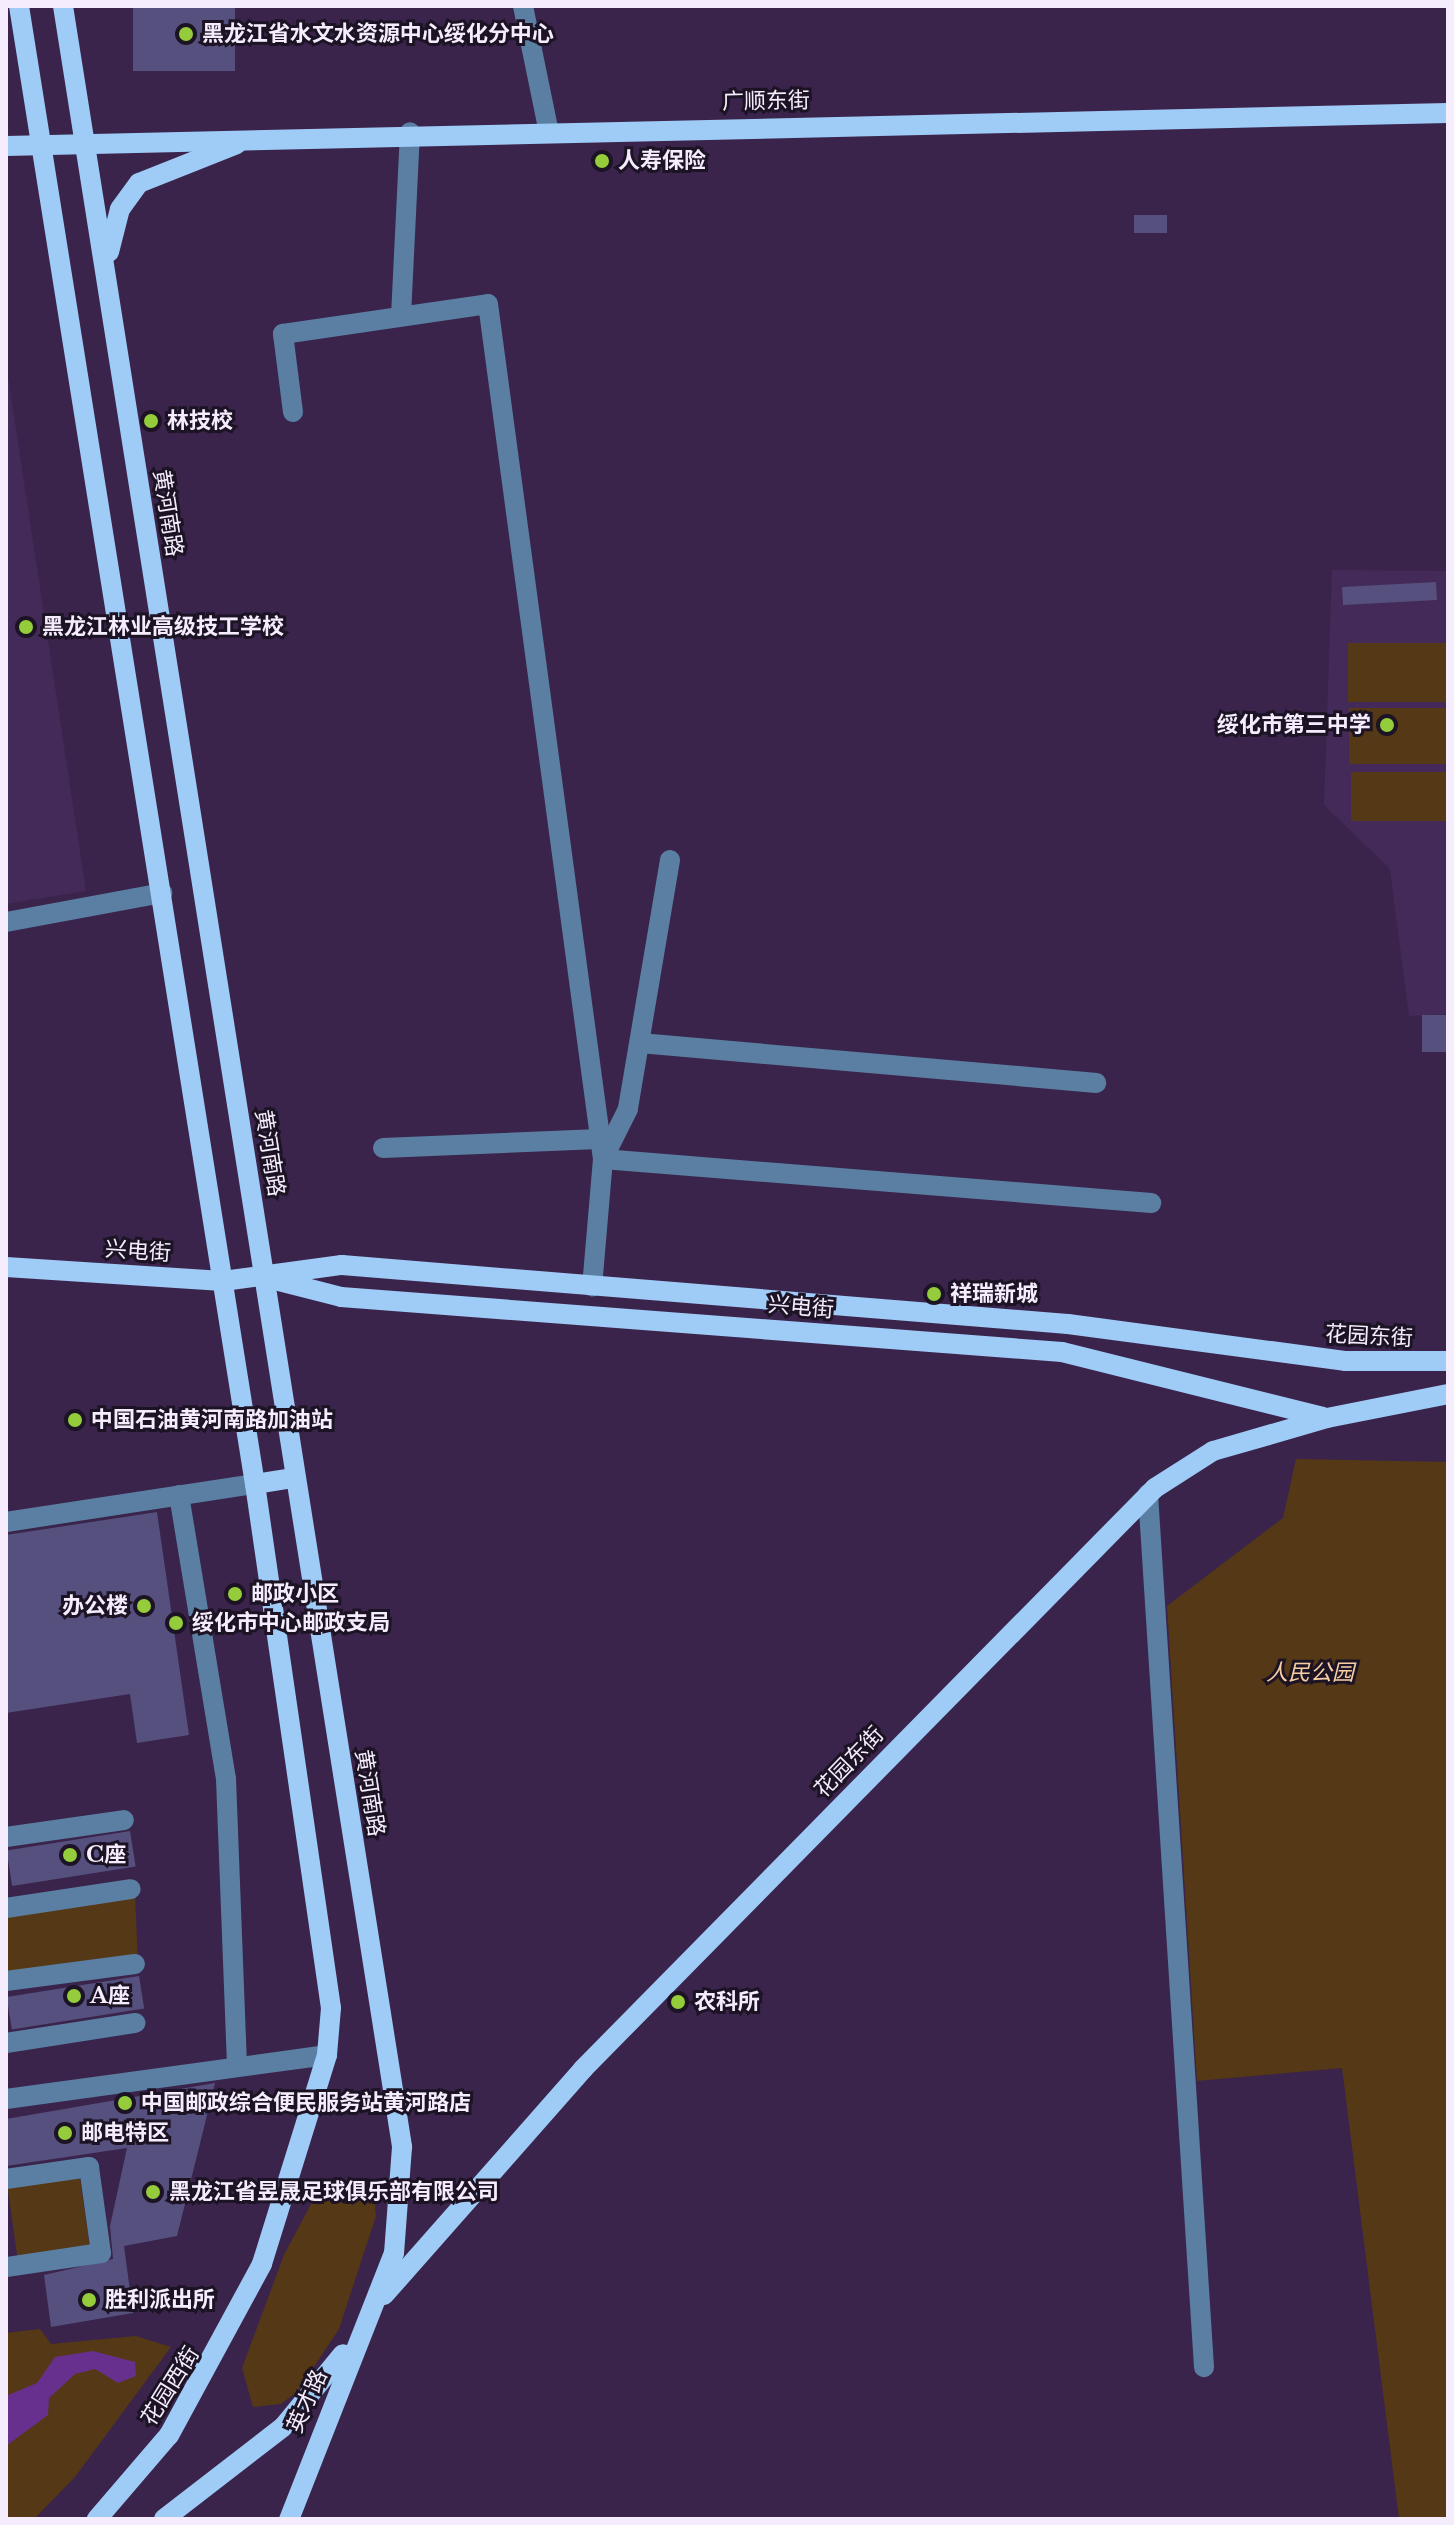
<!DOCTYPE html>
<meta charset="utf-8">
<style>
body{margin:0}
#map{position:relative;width:1454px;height:2525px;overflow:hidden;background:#3a244b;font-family:"Libre Baskerville","Noto Sans SC",serif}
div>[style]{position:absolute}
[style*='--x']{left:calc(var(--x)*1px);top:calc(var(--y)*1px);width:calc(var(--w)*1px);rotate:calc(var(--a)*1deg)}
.built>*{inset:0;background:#442a58}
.green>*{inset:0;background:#553815;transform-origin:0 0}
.water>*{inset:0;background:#68308e}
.building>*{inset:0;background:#55507d;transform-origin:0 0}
.minor>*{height:20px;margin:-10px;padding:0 10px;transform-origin:10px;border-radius:10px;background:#5a7fa2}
.major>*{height:20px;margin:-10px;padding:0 10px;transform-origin:10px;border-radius:10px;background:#9fcbf7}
.dots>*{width:22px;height:22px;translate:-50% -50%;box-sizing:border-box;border:4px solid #1c1324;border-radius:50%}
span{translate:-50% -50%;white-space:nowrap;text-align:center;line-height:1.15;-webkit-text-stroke:6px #1c1324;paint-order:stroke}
.poi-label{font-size:22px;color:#f5edfd;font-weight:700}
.left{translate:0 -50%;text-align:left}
.right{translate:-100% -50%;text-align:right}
.street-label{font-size:22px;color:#f5edfd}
.park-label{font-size:22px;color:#f7cea3;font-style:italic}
.frame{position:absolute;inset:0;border:8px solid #f5edfd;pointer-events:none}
</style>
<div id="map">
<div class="built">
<div style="clip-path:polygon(6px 363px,86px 891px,6px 904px)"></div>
<div style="clip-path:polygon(1332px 570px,1448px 571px,1448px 1014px,1409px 1016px,1390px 869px,1324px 805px)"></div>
</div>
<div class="green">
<div style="left:1448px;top:643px;width:59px;height:100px;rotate:90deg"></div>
<div style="left:1448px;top:708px;width:56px;height:99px;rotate:90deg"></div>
<div style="left:1448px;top:772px;width:49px;height:97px;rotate:90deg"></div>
<div style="clip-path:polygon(1296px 1459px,1448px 1462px,1448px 2519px,1399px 2519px,1342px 2068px,1197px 2081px,1167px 1606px,1283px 1518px)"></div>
<div style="clip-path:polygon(135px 1894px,138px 1963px,6px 1981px,6px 1916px)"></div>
<div style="left:79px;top:2171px;width:76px;height:73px;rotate:82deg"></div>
<div style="clip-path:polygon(348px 2181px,363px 2183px,374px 2196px,376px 2216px,339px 2329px,298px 2391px,281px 2404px,253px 2407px,242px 2368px,284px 2255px,311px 2204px)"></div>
<div style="clip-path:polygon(40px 2329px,51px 2344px,136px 2336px,171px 2347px,75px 2477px,34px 2519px,6px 2519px,6px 2333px)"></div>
</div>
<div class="water">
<div style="clip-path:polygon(93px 2351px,135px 2362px,136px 2376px,118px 2383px,95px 2369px,75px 2374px,49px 2398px,48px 2415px,6px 2446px,6px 2396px,37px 2383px,55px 2357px)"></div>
</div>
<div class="building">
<div style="left:133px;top:6px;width:102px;height:65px"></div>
<div style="left:1167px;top:215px;width:18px;height:33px;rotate:90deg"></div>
<div style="left:1436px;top:582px;width:18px;height:94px;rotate:87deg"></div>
<div style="left:1448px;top:1015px;width:37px;height:26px;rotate:90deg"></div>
<div style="clip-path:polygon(157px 1512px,189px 1735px,137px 1743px,130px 1694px,6px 1713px,6px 1535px)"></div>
<div style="left:130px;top:1831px;width:36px;height:125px;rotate:81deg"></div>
<div style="left:139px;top:1976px;width:33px;height:134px;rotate:81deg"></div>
<div style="clip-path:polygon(215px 2083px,177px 2236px,124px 2246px,133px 2313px,51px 2327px,44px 2275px,113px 2259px,110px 2226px,127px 2148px,6px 2166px,6px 2119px)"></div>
</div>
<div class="minor">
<div style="--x:523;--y:6;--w:125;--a:78.4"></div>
<div style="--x:401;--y:316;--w:184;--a:-87.2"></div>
<div style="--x:293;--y:412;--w:79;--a:-97.3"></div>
<div style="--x:283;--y:334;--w:207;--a:-8.3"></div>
<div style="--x:488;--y:304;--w:863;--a:82.34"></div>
<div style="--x:603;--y:1159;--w:128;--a:94.9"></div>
<div style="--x:670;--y:860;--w:253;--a:99.6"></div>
<div style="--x:628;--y:1109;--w:56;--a:116.6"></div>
<div style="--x:603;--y:1159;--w:550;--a:4.59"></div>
<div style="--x:6;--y:922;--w:159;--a:-10.5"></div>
<div style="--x:640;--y:1043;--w:458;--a:5"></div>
<div style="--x:383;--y:1148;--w:216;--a:-2.4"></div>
<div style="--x:1148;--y:1494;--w:875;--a:86.33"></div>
<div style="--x:179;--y:1495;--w:288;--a:80.6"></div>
<div style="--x:226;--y:1779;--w:284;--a:87.8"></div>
<div style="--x:6;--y:1522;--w:252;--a:-8.7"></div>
<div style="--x:6;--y:1837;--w:119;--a:-8.2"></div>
<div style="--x:6;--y:1908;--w:126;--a:-8.6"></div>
<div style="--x:6;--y:1981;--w:130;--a:-7.5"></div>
<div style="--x:6;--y:2043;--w:131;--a:-8.8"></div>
<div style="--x:6;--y:2099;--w:324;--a:-7.8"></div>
<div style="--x:6;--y:2179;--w:84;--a:-8.2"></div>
<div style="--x:89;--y:2167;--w:87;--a:82.1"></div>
<div style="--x:101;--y:2253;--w:96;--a:171.6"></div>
</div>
<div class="major">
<div style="--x:19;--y:6;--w:1497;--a:80.93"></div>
<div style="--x:255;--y:1484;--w:529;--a:81.75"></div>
<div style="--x:331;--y:2008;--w:47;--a:94.9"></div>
<div style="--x:327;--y:2055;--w:219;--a:107.3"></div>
<div style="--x:262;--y:2264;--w:195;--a:118.5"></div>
<div style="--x:169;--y:2435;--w:111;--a:130.6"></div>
<div style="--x:63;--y:6;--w:2168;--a:81"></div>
<div style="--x:402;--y:2147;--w:106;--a:94.3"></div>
<div style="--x:394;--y:2253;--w:286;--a:111.5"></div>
<div style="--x:6;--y:146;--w:1442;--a:-1.31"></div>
<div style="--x:109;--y:252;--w:44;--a:-75.7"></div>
<div style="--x:120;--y:209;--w:32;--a:-54"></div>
<div style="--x:139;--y:183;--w:105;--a:-21.7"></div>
<div style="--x:6;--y:1267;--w:217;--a:3.7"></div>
<div style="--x:223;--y:1281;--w:120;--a:-7.7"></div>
<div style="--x:342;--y:1265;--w:728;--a:4.65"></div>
<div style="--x:1068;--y:1324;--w:279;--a:7.6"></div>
<div style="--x:1345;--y:1361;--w:103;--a:0"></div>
<div style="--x:275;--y:1280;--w:68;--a:14.4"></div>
<div style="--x:341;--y:1297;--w:723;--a:4.36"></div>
<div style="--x:1062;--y:1352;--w:269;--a:14"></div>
<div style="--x:255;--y:1484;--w:39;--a:-9"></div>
<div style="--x:384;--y:2295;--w:301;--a:-48.6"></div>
<div style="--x:583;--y:2069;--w:815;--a:-45.45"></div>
<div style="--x:1155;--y:1488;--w:69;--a:-32.5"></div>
<div style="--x:1213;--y:1451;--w:119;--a:-16.1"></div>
<div style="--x:1327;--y:1418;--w:123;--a:-11.2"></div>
<div style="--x:164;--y:2519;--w:150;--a:-37.7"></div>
<div style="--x:283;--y:2427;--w:94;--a:-50.6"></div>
</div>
<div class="dots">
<div style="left:186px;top:34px;background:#94cc3c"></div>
<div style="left:602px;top:161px;background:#94cc3c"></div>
<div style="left:151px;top:421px;background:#94cc3c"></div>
<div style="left:26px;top:627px;background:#94cc3c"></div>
<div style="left:1387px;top:725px;background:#94cc3c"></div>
<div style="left:934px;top:1294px;background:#94cc3c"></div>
<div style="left:75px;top:1420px;background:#94cc3c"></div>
<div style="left:235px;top:1594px;background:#94cc3c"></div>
<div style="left:144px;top:1606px;background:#94cc3c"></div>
<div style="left:176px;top:1623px;background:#94cc3c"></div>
<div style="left:70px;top:1855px;background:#94cc3c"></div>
<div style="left:74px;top:1996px;background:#94cc3c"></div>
<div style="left:678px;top:2002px;background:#94cc3c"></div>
<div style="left:125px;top:2103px;background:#94cc3c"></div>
<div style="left:65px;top:2133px;background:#94cc3c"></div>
<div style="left:153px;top:2192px;background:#94cc3c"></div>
<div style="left:89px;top:2300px;background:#94cc3c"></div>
</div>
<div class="poi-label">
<span class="left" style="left:202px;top:34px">黑龙江省水文水资源中心绥化分中心</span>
<span class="left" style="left:618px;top:161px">人寿保险</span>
<span class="left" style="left:167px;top:421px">林技校</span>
<span class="left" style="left:42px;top:627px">黑龙江林业高级技工学校</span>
<span class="right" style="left:1371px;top:725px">绥化市第三中学</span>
<span class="left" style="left:950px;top:1294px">祥瑞新城</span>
<span class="left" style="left:91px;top:1420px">中国石油黄河南路加油站</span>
<span class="left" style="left:251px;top:1594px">邮政小区</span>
<span class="right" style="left:128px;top:1606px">办公楼</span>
<span class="left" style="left:192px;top:1623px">绥化市中心邮政支局</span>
<span class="left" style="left:86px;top:1855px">C座</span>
<span class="left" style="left:90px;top:1996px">A座</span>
<span class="left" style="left:694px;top:2002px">农科所</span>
<span class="left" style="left:141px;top:2103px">中国邮政综合便民服务站黄河路店</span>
<span class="left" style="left:81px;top:2133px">邮电特区</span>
<span class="left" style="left:169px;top:2192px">黑龙江省昱晟足球俱乐部有限公司</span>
<span class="left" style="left:105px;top:2300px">胜利派出所</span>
</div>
<div class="street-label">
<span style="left:766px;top:101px;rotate:-1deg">广顺东街</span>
<span style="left:168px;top:513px;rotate:81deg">黄河南路</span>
<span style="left:270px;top:1153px;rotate:81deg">黄河南路</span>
<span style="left:138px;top:1251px;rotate:4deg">兴电街</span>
<span style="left:801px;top:1307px;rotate:5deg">兴电街</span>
<span style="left:1369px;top:1336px;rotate:3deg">花园东街</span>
<span style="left:849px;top:1762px;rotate:-46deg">花园东街</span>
<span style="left:370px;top:1793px;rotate:81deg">黄河南路</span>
<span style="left:170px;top:2386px;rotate:-58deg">花园西街</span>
<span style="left:307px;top:2401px;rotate:-66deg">英才路</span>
</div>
<div class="park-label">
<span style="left:1310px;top:1673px">人民公园</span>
</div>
<div class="frame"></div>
</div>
